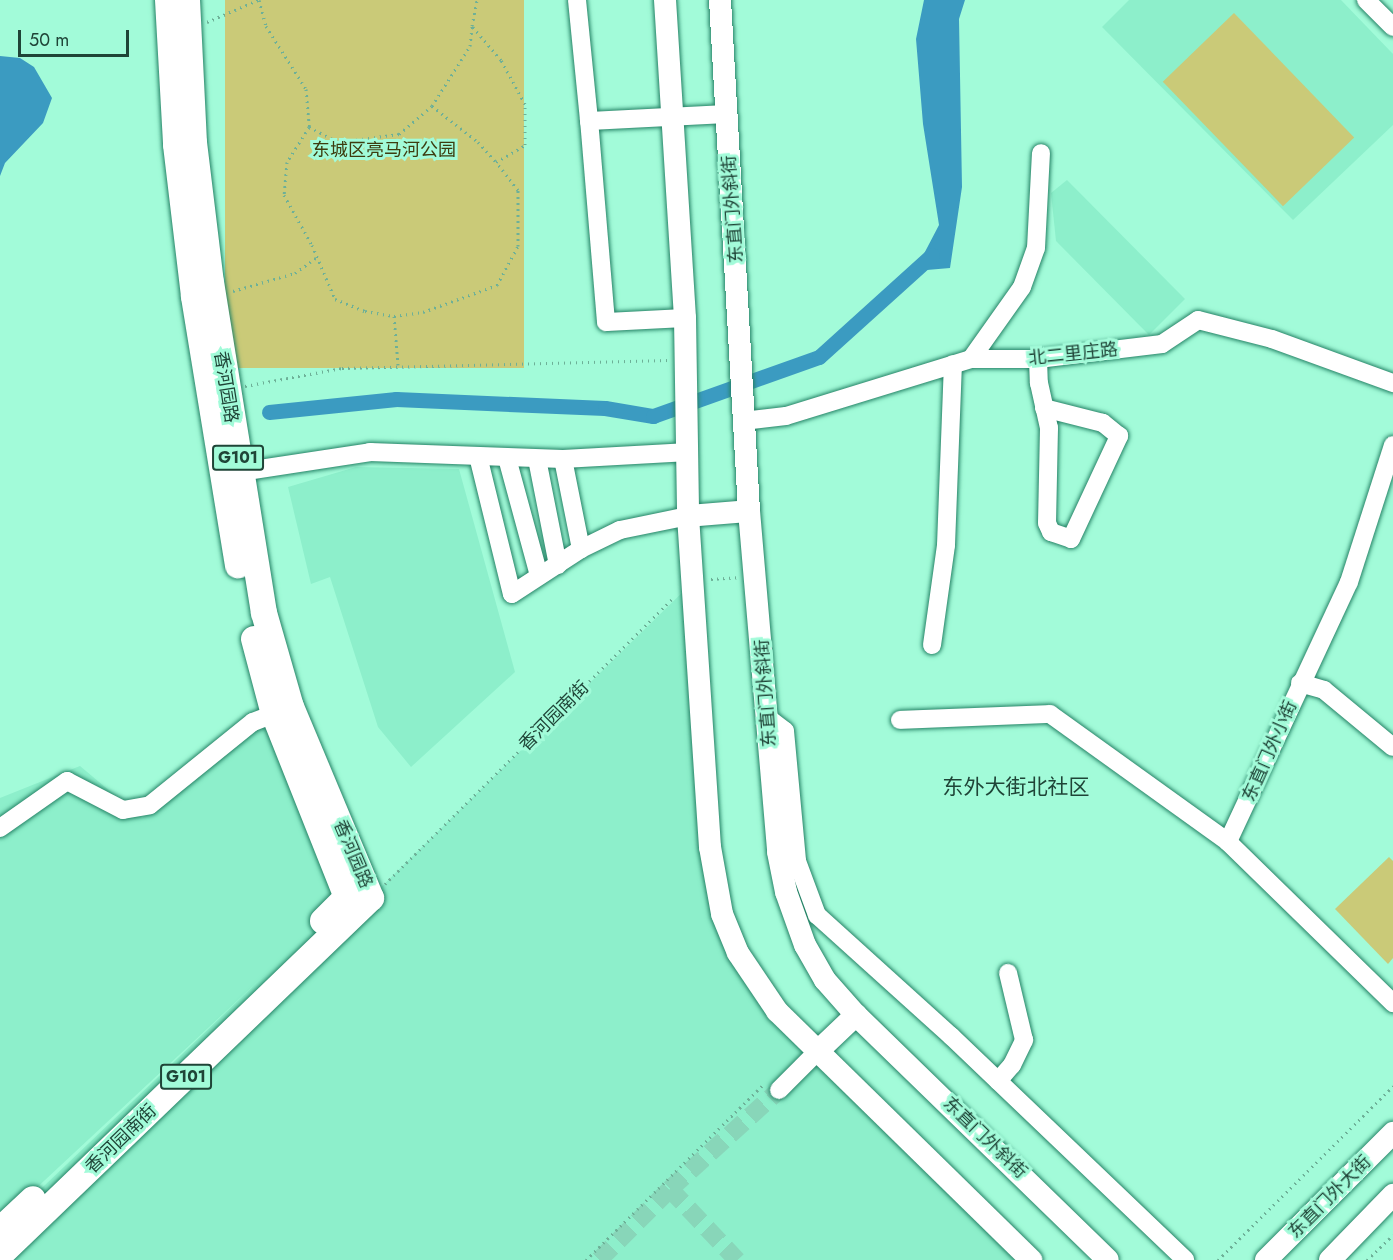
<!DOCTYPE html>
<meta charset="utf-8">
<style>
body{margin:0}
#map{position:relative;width:1393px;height:1260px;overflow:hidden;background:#a2fbd9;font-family:Jost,"Noto Sans SC",sans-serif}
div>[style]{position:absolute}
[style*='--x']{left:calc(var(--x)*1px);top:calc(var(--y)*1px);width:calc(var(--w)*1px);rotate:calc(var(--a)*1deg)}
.built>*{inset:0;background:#8defcb}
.green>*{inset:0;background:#caca78;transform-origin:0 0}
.water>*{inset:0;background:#3b9bc1}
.canal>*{height:15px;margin:-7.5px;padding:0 7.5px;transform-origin:7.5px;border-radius:7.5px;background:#3b9bc1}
.minor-tunnel>*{height:18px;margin-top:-9px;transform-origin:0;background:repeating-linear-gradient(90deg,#88d6b9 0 18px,transparent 0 27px)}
.path>*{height:3px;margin-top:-1.5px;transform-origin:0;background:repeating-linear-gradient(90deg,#6db097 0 1.5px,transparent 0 6px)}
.roads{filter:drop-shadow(0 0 2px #258366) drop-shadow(0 0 2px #258366)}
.minor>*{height:18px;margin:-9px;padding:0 9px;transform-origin:9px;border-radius:9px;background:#fff}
.major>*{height:22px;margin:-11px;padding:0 11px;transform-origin:11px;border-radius:11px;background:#fff}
.highway>*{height:26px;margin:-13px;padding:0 13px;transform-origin:13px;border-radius:13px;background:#fff}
span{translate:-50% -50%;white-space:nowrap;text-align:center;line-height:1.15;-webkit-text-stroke:6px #a2fbd9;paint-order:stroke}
.shield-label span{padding:2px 4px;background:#a2fbd9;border:2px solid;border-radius:4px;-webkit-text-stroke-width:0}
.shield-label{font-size:16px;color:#1f4437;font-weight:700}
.park-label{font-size:18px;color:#3d3c0f}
.street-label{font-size:18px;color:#1f4437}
.quarter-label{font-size:21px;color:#1f4437}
.scale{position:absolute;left:18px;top:30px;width:111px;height:27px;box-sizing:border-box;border:3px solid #1f4437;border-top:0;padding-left:8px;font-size:18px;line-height:21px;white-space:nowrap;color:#1f4437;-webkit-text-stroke:4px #a2fbd9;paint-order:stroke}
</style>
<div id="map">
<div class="built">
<div style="clip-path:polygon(1129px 0,1341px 0,1393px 54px,1393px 125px,1293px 220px,1102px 27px)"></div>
<div style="clip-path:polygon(1067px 180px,1185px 299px,1149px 335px,1056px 241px,1051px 193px)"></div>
<div style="clip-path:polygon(356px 467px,459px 469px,515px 672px,411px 767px,378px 727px,330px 577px,311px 584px,288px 487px)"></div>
<div style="clip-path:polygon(694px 581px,722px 914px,762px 992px,1031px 1260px,0 1260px,0 1228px,267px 973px,0 1222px,0 798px,80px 766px,142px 818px,268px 714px,371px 897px)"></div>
</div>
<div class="green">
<div style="left:225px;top:0;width:299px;height:368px"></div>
<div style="left:1234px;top:13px;width:173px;height:99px;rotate:46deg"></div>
<div style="clip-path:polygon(1389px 857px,1393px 861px,1393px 958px,1388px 964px,1335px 909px)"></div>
</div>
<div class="water">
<div style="clip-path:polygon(924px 0,965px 0,959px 19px,962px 187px,950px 268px,915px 271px,939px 225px,923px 124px,916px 39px)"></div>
<div style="clip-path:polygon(0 56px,20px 58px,34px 67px,52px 98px,43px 123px,5px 163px,0 176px)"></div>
</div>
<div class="canal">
<div style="--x:269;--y:412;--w:128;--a:-5.8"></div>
<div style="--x:396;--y:399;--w:209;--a:2.5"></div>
<div style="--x:605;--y:408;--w:49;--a:9.5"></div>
<div style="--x:653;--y:416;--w:176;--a:-19.6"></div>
<div style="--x:819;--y:357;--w:152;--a:-42.1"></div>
</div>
<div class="minor-tunnel">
<div style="--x:670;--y:1189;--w:98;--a:46.7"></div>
<div style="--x:599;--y:1260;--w:100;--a:-45"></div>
<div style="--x:670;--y:1189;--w:147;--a:-42.2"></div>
</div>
<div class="path">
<div style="--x:259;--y:0;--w:27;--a:75"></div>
<div style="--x:266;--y:26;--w:75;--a:57.6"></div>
<div style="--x:306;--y:89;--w:38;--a:85"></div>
<div style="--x:309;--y:127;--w:41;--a:122.2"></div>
<div style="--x:287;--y:162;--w:33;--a:95"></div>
<div style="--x:284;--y:195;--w:57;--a:60.8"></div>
<div style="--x:312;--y:245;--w:59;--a:66.9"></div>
<div style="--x:335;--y:299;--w:32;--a:22"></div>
<div style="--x:365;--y:311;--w:29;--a:10"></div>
<div style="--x:394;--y:316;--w:29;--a:-8"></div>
<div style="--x:423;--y:312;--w:79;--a:-20"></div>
<div style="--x:497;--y:285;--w:44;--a:-61.7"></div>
<div style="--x:518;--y:246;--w:56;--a:-90"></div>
<div style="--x:518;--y:190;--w:36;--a:-128"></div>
<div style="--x:496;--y:162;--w:34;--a:-30"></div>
<div style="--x:525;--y:145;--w:41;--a:-90"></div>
<div style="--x:525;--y:104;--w:50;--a:-118.6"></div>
<div style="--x:501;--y:60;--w:45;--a:-130.5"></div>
<div style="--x:472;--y:26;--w:26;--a:-79"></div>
<div style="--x:207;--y:22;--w:56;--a:-23.3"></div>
<div style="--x:432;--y:106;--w:58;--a:38"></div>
<div style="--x:478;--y:142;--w:27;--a:48"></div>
<div style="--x:309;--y:127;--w:33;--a:27"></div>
<div style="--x:338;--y:142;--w:62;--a:-7.5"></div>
<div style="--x:399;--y:134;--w:43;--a:-40.3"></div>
<div style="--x:432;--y:106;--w:71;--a:-57.7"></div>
<div style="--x:470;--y:46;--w:20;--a:-84"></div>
<div style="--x:233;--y:291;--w:65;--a:-16.2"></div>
<div style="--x:295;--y:273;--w:27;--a:-36"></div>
<div style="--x:394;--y:316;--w:49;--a:85.3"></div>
<div style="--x:245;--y:386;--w:99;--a:-10.5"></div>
<div style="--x:342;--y:368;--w:327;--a:-1.4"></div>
<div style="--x:711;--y:579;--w:26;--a:-4"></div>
<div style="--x:385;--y:884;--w:407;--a:-44.8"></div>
<div style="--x:586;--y:1260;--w:249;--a:-44.7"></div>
<div style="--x:1218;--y:1260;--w:247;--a:-44.8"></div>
<div style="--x:1367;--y:1260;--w:36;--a:-44"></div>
</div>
<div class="roads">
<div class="minor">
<div style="--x:577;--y:0;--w:122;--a:84.3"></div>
<div style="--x:1366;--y:0;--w:38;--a:45"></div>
<div style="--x:685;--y:318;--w:79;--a:177.1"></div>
<div style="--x:606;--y:322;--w:202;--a:-94.8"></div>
<div style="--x:589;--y:121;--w:138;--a:-2.9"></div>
<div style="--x:971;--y:359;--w:88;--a:-54.7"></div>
<div style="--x:1022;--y:287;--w:41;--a:-70.3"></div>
<div style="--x:1036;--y:248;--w:95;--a:-87"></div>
<div style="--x:1038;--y:359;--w:24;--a:88"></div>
<div style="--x:1039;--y:383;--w:46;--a:77.5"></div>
<div style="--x:1049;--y:428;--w:95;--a:91.2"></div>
<div style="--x:1047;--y:523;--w:10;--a:66"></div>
<div style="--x:1051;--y:532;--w:21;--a:19"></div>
<div style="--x:1071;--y:539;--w:114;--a:-65"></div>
<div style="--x:1119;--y:436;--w:21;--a:-141"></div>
<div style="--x:1103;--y:423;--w:61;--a:-165.7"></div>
<div style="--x:743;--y:421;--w:43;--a:-6.6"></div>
<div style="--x:786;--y:416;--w:194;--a:-17.1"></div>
<div style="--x:971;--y:359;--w:67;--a:0"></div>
<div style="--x:1038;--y:359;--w:125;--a:-6.9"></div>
<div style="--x:1162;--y:344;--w:43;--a:-33.7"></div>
<div style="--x:1198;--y:320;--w:76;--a:14.4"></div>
<div style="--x:1272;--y:339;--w:129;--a:20"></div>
<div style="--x:1393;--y:445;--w:144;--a:107.8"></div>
<div style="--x:1349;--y:582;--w:287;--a:115"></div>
<div style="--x:1228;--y:842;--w:231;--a:44.3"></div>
<div style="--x:478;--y:456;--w:142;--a:76.2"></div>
<div style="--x:512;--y:594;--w:82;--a:-33.1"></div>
<div style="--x:581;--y:549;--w:43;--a:-26"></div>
<div style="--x:620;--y:530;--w:69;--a:-11.6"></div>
<div style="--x:507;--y:458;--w:122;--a:74.8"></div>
<div style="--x:537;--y:459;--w:108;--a:78.8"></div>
<div style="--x:563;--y:459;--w:92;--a:78.7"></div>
<div style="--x:240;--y:472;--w:132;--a:-8.7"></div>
<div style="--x:370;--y:452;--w:193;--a:2.1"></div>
<div style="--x:563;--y:459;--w:126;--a:-3.2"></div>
<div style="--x:932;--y:645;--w:101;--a:-82"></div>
<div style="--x:946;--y:545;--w:181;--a:-87.8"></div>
<div style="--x:1300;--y:683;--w:25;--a:16"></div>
<div style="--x:1324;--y:690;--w:89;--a:39.6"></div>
<div style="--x:768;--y:718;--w:21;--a:37"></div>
<div style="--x:785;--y:731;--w:131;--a:84.7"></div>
<div style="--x:797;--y:861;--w:58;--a:69.7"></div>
<div style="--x:817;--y:915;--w:181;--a:42.1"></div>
<div style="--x:951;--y:1036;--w:324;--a:43.7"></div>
<div style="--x:900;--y:720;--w:150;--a:-2.3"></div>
<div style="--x:1050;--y:714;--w:219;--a:35.7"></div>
<div style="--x:0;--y:828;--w:82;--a:-35"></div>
<div style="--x:67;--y:781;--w:63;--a:27.4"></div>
<div style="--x:123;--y:810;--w:27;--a:-10"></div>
<div style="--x:150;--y:805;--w:132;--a:-38.9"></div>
<div style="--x:253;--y:722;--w:22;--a:-21"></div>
<div style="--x:998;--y:1081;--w:21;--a:-49"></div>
<div style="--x:1012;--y:1065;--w:28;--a:-64"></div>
<div style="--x:1024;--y:1040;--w:69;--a:-103.4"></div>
<div style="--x:779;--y:1090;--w:54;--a:-45"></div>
</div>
<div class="major">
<div style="--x:665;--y:0;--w:319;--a:86.4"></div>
<div style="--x:685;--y:318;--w:198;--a:89.1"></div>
<div style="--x:688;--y:516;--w:332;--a:86.2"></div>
<div style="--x:710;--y:847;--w:68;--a:79.8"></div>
<div style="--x:722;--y:914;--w:42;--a:67.7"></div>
<div style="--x:738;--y:953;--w:70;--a:56.1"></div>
<div style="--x:777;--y:1011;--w:356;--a:44.4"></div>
<div style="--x:720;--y:0;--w:512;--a:86.75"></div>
<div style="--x:749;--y:511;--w:342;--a:85.1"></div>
<div style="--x:778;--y:852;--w:41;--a:78.7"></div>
<div style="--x:786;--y:892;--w:56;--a:70.3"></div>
<div style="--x:805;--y:945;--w:40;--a:60.3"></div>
<div style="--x:825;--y:980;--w:47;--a:48.5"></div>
<div style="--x:856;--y:1015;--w:351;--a:44.2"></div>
<div style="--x:688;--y:516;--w:61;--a:-4.7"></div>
<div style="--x:817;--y:1052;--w:54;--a:-43.5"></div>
<div style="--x:1266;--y:1260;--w:180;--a:-45"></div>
<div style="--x:1330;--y:1260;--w:91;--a:-45.9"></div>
</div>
<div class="highway">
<div style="--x:168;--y:0;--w:145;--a:86.8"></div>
<div style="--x:176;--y:145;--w:153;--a:83.2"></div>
<div style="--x:194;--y:297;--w:272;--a:80.7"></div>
<div style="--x:254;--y:639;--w:78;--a:75.1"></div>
<div style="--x:274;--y:714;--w:197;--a:68.3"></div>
<div style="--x:347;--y:897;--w:34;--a:135"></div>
<div style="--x:0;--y:1230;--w:45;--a:-43.2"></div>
<div style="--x:0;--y:1255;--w:515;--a:-43.9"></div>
<div style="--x:371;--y:898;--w:207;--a:-112.7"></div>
<div style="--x:291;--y:707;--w:98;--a:-106"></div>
<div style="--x:264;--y:613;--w:334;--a:-99.1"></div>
<div style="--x:211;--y:283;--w:141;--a:-96.9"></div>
<div style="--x:194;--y:143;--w:143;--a:-92.8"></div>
</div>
</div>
<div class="shield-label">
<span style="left:238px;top:458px">G101</span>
<span style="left:186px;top:1077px">G101</span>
</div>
<div class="park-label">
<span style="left:384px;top:150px">东城区亮马河公园</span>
</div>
<div class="street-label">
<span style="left:733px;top:209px;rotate:-94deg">东直门外斜街</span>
<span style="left:1073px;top:354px;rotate:-6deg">北二里庄路</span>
<span style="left:226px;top:387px;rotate:81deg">香河园路</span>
<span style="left:766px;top:693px;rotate:-94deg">东直门外斜街</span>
<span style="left:554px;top:716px;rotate:-45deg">香河园南街</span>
<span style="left:1270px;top:751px;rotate:-66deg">东直门外小街</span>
<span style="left:353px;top:854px;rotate:67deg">香河园路</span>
<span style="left:985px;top:1138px;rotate:44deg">东直门外斜街</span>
<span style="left:121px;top:1139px;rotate:-44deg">香河园南街</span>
<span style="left:1330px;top:1197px;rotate:-45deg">东直门外大街</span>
</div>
<div class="quarter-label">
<span style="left:1016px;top:787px">东外大街北社区</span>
</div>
<div class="scale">50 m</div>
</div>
